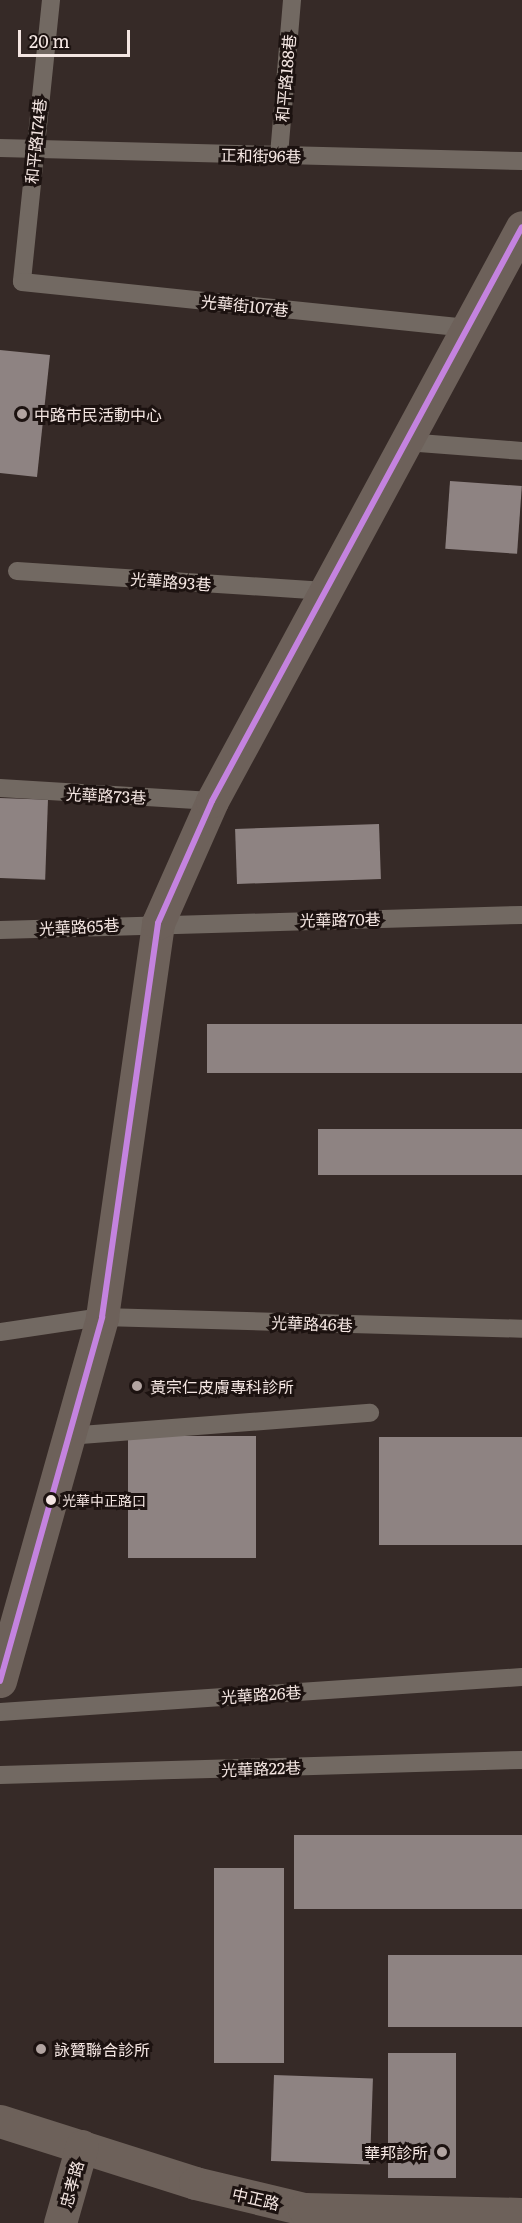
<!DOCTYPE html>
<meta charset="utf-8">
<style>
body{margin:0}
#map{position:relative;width:522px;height:2223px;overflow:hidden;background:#362a27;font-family:Literata,"Noto Sans TC",serif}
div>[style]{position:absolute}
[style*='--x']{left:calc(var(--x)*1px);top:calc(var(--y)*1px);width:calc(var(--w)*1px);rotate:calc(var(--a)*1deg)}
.building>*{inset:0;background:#8e8382;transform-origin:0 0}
.lane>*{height:18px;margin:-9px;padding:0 9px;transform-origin:9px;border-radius:9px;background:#726962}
.secondary>*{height:33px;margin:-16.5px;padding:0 16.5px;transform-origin:16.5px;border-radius:16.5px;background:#6d615a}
.bus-1>*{height:6px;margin:-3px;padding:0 3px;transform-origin:3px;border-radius:3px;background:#c483df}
.dots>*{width:16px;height:16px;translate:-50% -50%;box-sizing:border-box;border:3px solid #1c1210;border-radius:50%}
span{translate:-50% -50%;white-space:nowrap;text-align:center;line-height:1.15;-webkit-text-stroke:6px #1c1210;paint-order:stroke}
.bus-label{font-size:14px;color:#f4e6e2}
.left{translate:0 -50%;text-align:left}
.street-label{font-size:16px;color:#f4e6e2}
.poi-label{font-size:16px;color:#f4e6e2}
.right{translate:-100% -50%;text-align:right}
.scale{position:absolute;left:18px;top:30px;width:112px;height:27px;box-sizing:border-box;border:3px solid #f4e6e2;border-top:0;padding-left:8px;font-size:18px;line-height:21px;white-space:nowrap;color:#f4e6e2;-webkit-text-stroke:4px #1c1210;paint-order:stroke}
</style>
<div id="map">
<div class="building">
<div style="clip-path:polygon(0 350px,50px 355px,37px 477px,0 473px)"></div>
<div style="left:450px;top:481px;width:72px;height:68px;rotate:4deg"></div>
<div style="left:0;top:798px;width:48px;height:80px;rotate:2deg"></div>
<div style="left:379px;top:824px;width:55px;height:144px;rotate:88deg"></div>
<div style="left:522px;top:1024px;width:49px;height:315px;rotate:90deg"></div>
<div style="left:522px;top:1129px;width:46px;height:204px;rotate:90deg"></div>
<div style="left:128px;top:1436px;width:128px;height:122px"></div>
<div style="left:522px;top:1437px;width:108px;height:143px;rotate:90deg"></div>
<div style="left:522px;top:1835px;width:74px;height:228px;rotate:90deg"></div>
<div style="left:214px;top:1868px;width:70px;height:195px"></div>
<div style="left:522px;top:1955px;width:72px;height:134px;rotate:90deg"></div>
<div style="left:456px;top:2053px;width:125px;height:68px;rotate:90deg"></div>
<div style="left:274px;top:2075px;width:99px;height:86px;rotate:2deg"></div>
</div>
<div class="lane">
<div style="--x:51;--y:0;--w:283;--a:95.9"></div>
<div style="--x:22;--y:282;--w:448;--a:5.9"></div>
<div style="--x:0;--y:148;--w:522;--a:1.43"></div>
<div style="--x:279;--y:155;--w:156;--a:-85.2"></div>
<div style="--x:406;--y:442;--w:116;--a:4.4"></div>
<div style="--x:17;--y:571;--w:309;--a:3.7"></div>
<div style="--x:0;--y:788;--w:212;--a:3.5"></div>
<div style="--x:0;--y:930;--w:522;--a:-1.65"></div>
<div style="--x:0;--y:1332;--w:103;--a:-8.4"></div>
<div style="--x:102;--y:1317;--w:420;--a:1.6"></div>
<div style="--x:68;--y:1436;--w:303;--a:-4.4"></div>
<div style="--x:0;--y:1712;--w:523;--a:-3.84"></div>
<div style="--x:0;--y:1775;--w:522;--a:-1.65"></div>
</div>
<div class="secondary">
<div style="--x:0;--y:1681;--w:378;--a:-74.3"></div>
<div style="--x:102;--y:1317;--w:398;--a:-81.9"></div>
<div style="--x:158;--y:923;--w:133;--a:-66.1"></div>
<div style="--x:212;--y:801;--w:652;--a:-61.63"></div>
<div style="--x:0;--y:2121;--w:205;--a:17.6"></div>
<div style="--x:195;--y:2183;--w:112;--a:13.4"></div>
<div style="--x:304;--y:2209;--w:218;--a:1.3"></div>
<div style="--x:60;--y:2223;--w:80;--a:-74.1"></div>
</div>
<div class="bus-1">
<div style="--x:0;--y:1681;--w:378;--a:-74.3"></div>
<div style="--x:102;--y:1317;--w:398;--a:-81.9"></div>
<div style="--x:158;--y:923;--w:133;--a:-66.1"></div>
<div style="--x:212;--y:801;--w:652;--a:-61.63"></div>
</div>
<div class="dots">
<div style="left:22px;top:414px;background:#b2a4a1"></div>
<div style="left:137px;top:1386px;background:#b2a4a1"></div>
<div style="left:51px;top:1500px;background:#f4e6e2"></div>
<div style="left:41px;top:2049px;background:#b2a4a1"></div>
<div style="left:442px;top:2152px;background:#b2a4a1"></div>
</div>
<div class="bus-label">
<span class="left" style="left:62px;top:1500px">光華中正路口</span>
</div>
<div class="street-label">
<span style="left:285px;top:78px;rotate:-85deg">和平路188巷</span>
<span style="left:35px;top:141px;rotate:-84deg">和平路174巷</span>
<span style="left:261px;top:155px;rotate:1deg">正和街96巷</span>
<span style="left:245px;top:305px;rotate:6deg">光華街107巷</span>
<span style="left:171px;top:581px;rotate:4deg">光華路93巷</span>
<span style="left:106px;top:795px;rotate:3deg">光華路73巷</span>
<span style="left:340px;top:919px;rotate:-1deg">光華路70巷</span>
<span style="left:79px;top:926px;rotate:-3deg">光華路65巷</span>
<span style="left:312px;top:1323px;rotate:2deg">光華路46巷</span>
<span style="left:261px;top:1694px;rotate:-4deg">光華路26巷</span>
<span style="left:261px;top:1768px;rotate:-2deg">光華路22巷</span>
<span style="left:71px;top:2184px;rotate:-75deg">忠孝路</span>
<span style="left:256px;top:2198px;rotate:13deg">中正路</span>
</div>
<div class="poi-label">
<span class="left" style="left:34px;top:414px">中路市民活動中心</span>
<span class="left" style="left:150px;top:1386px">黃宗仁皮膚專科診所</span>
<span class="left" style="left:54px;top:2049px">詠贊聯合診所</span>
<span class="right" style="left:428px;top:2152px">華邦診所</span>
</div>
<div class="scale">20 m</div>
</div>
